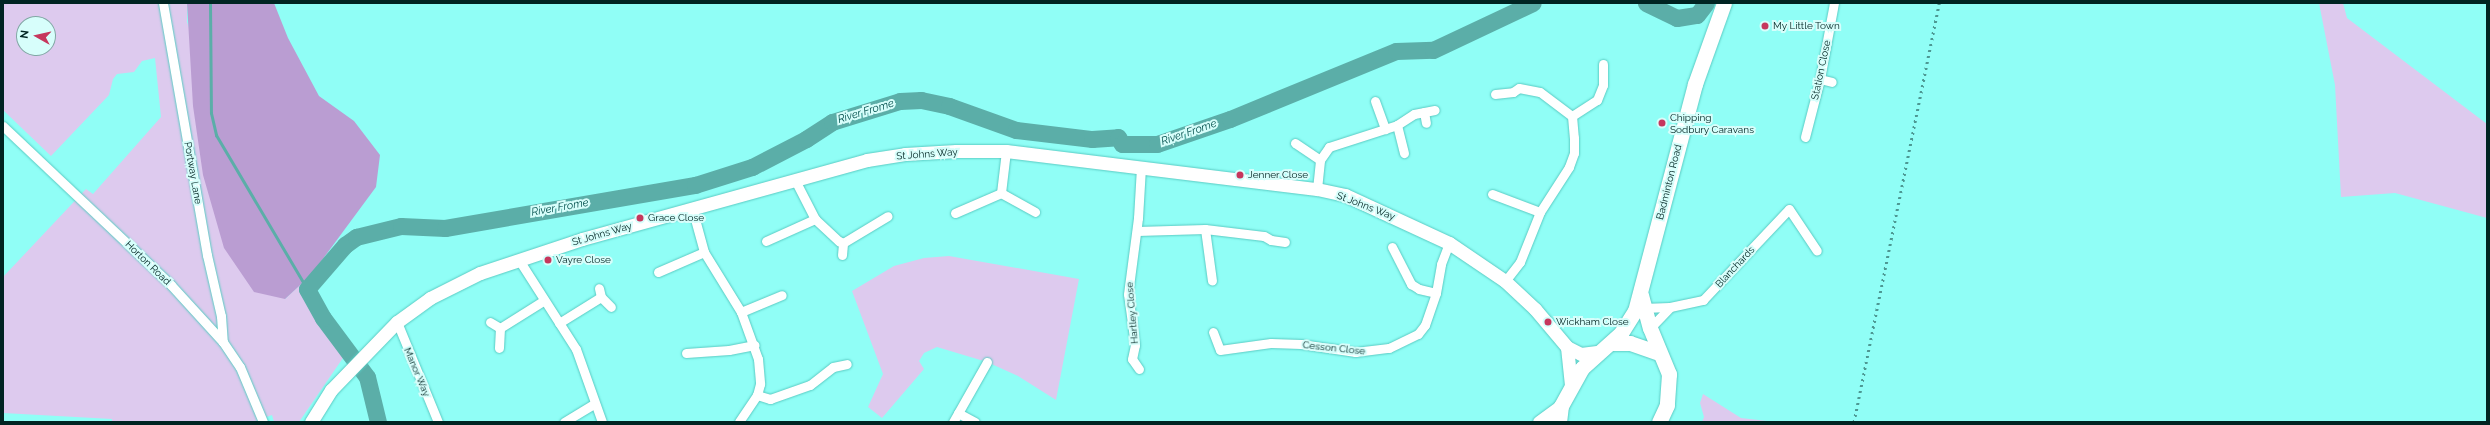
<!DOCTYPE html>
<style>
body{margin:0}
#map{position:relative;width:2490px;height:425px;overflow:hidden;background:#90fef6;font-family:Raleway,sans-serif}
div>[style]{position:absolute}
[style*='--x']{left:calc(var(--x)*1px);top:calc(var(--y)*1px);width:calc(var(--w)*1px);rotate:calc(var(--a)*1deg)}
.green>*{inset:0;background:#ddcaee}
.forest>*{inset:0;background:#ba9dd2}
.stream>*{height:3px;margin:-1.5px;padding:0 1.5px;transform-origin:1.5px;border-radius:1.5px;background:#5baea8}
.river>*{height:17px;margin:-8.5px;padding:0 8.5px;transform-origin:8.5px;border-radius:8.5px;background:#5baea8}
.roads{filter:drop-shadow(0 0 1px #5acbc3) drop-shadow(0 0 1px #5acbc3)}
.street>*{height:9px;margin:-4.5px;padding:0 4.5px;transform-origin:4.5px;border-radius:4.5px;background:#fff}
.secondary>*{height:13px;margin:-6.5px;padding:0 6.5px;transform-origin:6.5px;border-radius:6.5px;background:#fff}
.primary>*{height:15px;margin:-7.5px;padding:0 7.5px;transform-origin:7.5px;border-radius:7.5px;background:#fff}
.rail>*{height:3px;margin-top:-1.5px;transform-origin:0;background:repeating-linear-gradient(90deg,#4d9893 0 2px,transparent 0 6px)}
.dots>*{width:11px;height:11px;translate:-50% -50%;box-sizing:border-box;border:2px solid #d7fefb;border-radius:50%}
span{translate:-50% -50%;white-space:nowrap;text-align:center;line-height:1.15;-webkit-text-stroke:4px #d7fefb;paint-order:stroke}
.poi-label{font-size:10px;color:#002422}
.left{translate:0 -50%;text-align:left}
.street-label{font-size:10px;color:#002422}
.water-label{font-size:11px;color:#004e4b;font-style:italic}
.frame{position:absolute;inset:0;border:4px solid #002422;pointer-events:none}
.north{position:absolute;left:16px;top:16px;width:40px;height:40px;box-sizing:border-box;background:#d7fefb;border:1px solid #81a7a4;border-radius:50%;rotate:278deg;font-size:11px;font-weight:700;line-height:16px;text-align:center;color:#002422}
.north::after{content:'';display:block;margin:auto;width:14px;height:18px;background:#c6375d;clip-path:polygon(50% 0,100% 100%,50% 72%,0 100%)}
</style>
<div id="map">
<div class="green">
<div style="clip-path:polygon(evenodd,3px 3px,187px 3px,187px 22px,285px 299px,301px 284px,317px 315px,345px 355px,299px 422px,274px 422px,272px 415px,259px 420px,260px 422px,112px 422px,112px 419px,3px 413px,3px 277px,86px 189px,93px 194px,161px 117px,155px 58px,142px 61px,134px 72px,117px 74px,113px 79px,109px 95px,51px 156px,3px 110px,3px 3px,24px 24px,48px 24px,48px 48px,24px 48px,24px 24px)"></div>
<div style="clip-path:polygon(2319px 3px,2343px 3px,2347px 18px,2487px 124px,2487px 218px,2395px 193px,2341px 197px,2335px 85px)"></div>
<div style="clip-path:polygon(949px 256px,1079px 279px,1056px 400px,1018px 376px,987px 362px,937px 347px,924px 353px,919px 361px,924px 369px,882px 418px,868px 407px,883px 374px,852px 291px,894px 266px,924px 258px)"></div>
<div style="clip-path:polygon(1703px 394px,1741px 418px,1776px 422px,1702px 422px,1704px 417px,1700px 403px)"></div>
</div>
<div class="forest">
<div style="clip-path:polygon(187px 3px,274px 3px,288px 38px,319px 96px,354px 121px,380px 155px,376px 187px,311px 275px,285px 299px,254px 292px,224px 248px,203px 175px,193px 106px)"></div>
</div>
<div class="stream">
<div style="--x:210;--y:3;--w:110;--a:89.5"></div>
<div style="--x:211;--y:113;--w:23;--a:77"></div>
<div style="--x:216;--y:135;--w:179;--a:59.4"></div>
</div>
<div class="river">
<div style="--x:1646;--y:3;--w:34;--a:26"></div>
<div style="--x:1677;--y:18;--w:20;--a:-9"></div>
<div style="--x:1697;--y:15;--w:15;--a:-53"></div>
<div style="--x:378;--y:422;--w:46;--a:-103.7"></div>
<div style="--x:367;--y:377;--w:74;--a:-126.7"></div>
<div style="--x:323;--y:318;--w:33;--a:-119"></div>
<div style="--x:307;--y:289;--w:58;--a:-49.2"></div>
<div style="--x:345;--y:245;--w:14;--a:-36"></div>
<div style="--x:356;--y:237;--w:46;--a:-13.7"></div>
<div style="--x:401;--y:226;--w:44;--a:2.6"></div>
<div style="--x:445;--y:228;--w:254;--a:-9.8"></div>
<div style="--x:695;--y:185;--w:60;--a:-17.5"></div>
<div style="--x:752;--y:167;--w:61;--a:-27.4"></div>
<div style="--x:806;--y:139;--w:31;--a:-33"></div>
<div style="--x:832;--y:122;--w:71;--a:-17.2"></div>
<div style="--x:900;--y:101;--w:21;--a:-3"></div>
<div style="--x:921;--y:100;--w:29;--a:12"></div>
<div style="--x:949;--y:106;--w:71;--a:19.7"></div>
<div style="--x:1016;--y:130;--w:77;--a:6.8"></div>
<div style="--x:1092;--y:139;--w:26;--a:-4"></div>
<div style="--x:1118;--y:137;--w:8;--a:60"></div>
<div style="--x:1122;--y:144;--w:35;--a:0"></div>
<div style="--x:1157;--y:144;--w:77;--a:-18.9"></div>
<div style="--x:1230;--y:119;--w:179;--a:-22.3"></div>
<div style="--x:1396;--y:51;--w:37;--a:-2"></div>
<div style="--x:1433;--y:50;--w:110;--a:-25.2"></div>
</div>
<div class="roads">
<div class="street">
<div style="--x:163;--y:3;--w:256;--a:80.1"></div>
<div style="--x:207;--y:255;--w:63;--a:77.1"></div>
<div style="--x:221;--y:316;--w:26;--a:86"></div>
<div style="--x:1820;--y:79;--w:12;--a:14"></div>
<div style="--x:1495;--y:94;--w:18;--a:-6"></div>
<div style="--x:1513;--y:92;--w:7;--a:-34"></div>
<div style="--x:1519;--y:88;--w:21;--a:11"></div>
<div style="--x:1540;--y:92;--w:40;--a:37"></div>
<div style="--x:1572;--y:116;--w:22;--a:85"></div>
<div style="--x:1574;--y:138;--w:15;--a:90"></div>
<div style="--x:1574;--y:153;--w:15;--a:110"></div>
<div style="--x:1569;--y:167;--w:54;--a:122.8"></div>
<div style="--x:1540;--y:212;--w:54;--a:111.8"></div>
<div style="--x:1520;--y:262;--w:24;--a:128"></div>
<div style="--x:1375;--y:101;--w:30;--a:70"></div>
<div style="--x:1424;--y:112;--w:11;--a:80"></div>
<div style="--x:1572;--y:116;--w:30;--a:-33"></div>
<div style="--x:1597;--y:100;--w:16;--a:-68"></div>
<div style="--x:1603;--y:85;--w:21;--a:-90"></div>
<div style="--x:1397;--y:125;--w:29;--a:76"></div>
<div style="--x:3;--y:126;--w:231;--a:43.4"></div>
<div style="--x:171;--y:285;--w:77;--a:47.6"></div>
<div style="--x:223;--y:342;--w:30;--a:56"></div>
<div style="--x:240;--y:367;--w:60;--a:67.3"></div>
<div style="--x:1805;--y:137;--w:60;--a:-75.5"></div>
<div style="--x:1820;--y:79;--w:77;--a:-79.6"></div>
<div style="--x:1295;--y:143;--w:30;--a:34"></div>
<div style="--x:1006;--y:151;--w:42;--a:96.8"></div>
<div style="--x:1001;--y:193;--w:39;--a:29"></div>
<div style="--x:795;--y:180;--w:44;--a:62.9"></div>
<div style="--x:815;--y:219;--w:33;--a:43"></div>
<div style="--x:839;--y:241;--w:4;--a:27"></div>
<div style="--x:843;--y:243;--w:52;--a:-31"></div>
<div style="--x:1317;--y:189;--w:29;--a:-84"></div>
<div style="--x:1320;--y:160;--w:16;--a:-55"></div>
<div style="--x:1329;--y:147;--w:71;--a:-17.9"></div>
<div style="--x:1397;--y:125;--w:20;--a:-33"></div>
<div style="--x:1414;--y:114;--w:21;--a:-11"></div>
<div style="--x:1492;--y:194;--w:51;--a:20.6"></div>
<div style="--x:692;--y:208;--w:46;--a:74.7"></div>
<div style="--x:704;--y:252;--w:70;--a:58.3"></div>
<div style="--x:741;--y:312;--w:50;--a:70.1"></div>
<div style="--x:758;--y:359;--w:25;--a:85"></div>
<div style="--x:760;--y:384;--w:11;--a:105"></div>
<div style="--x:757;--y:395;--w:32;--a:124"></div>
<div style="--x:955;--y:213;--w:50;--a:-23.5"></div>
<div style="--x:1205;--y:229;--w:52;--a:82.3"></div>
<div style="--x:1137;--y:231;--w:68;--a:-1.7"></div>
<div style="--x:1205;--y:229;--w:59;--a:6.8"></div>
<div style="--x:1264;--y:236;--w:8;--a:30"></div>
<div style="--x:1271;--y:240;--w:14;--a:8"></div>
<div style="--x:766;--y:241;--w:54;--a:-24.2"></div>
<div style="--x:1392;--y:247;--w:42;--a:62.8"></div>
<div style="--x:1411;--y:284;--w:9;--a:32"></div>
<div style="--x:1419;--y:289;--w:17;--a:13"></div>
<div style="--x:842;--y:255;--w:12;--a:-85"></div>
<div style="--x:519;--y:260;--w:106;--a:57.4"></div>
<div style="--x:576;--y:349;--w:77;--a:70.4"></div>
<div style="--x:658;--y:272;--w:50;--a:-23.5"></div>
<div style="--x:601;--y:297;--w:14;--a:45"></div>
<div style="--x:1642;--y:308;--w:28;--a:-2"></div>
<div style="--x:1670;--y:307;--w:34;--a:-12"></div>
<div style="--x:1703;--y:300;--w:125;--a:-46.6"></div>
<div style="--x:1789;--y:209;--w:50;--a:56.3"></div>
<div style="--x:741;--y:312;--w:44;--a:-22.5"></div>
<div style="--x:397;--y:322;--w:108;--a:67.7"></div>
<div style="--x:490;--y:322;--w:12;--a:31"></div>
<div style="--x:500;--y:328;--w:20;--a:93"></div>
<div style="--x:559;--y:323;--w:49;--a:-31.8"></div>
<div style="--x:601;--y:297;--w:9;--a:-103"></div>
<div style="--x:500;--y:328;--w:51;--a:-32.1"></div>
<div style="--x:1650;--y:328;--w:29;--a:-46"></div>
<div style="--x:1213;--y:332;--w:19;--a:69"></div>
<div style="--x:1220;--y:350;--w:51;--a:-7.8"></div>
<div style="--x:1271;--y:343;--w:30;--a:2"></div>
<div style="--x:1301;--y:344;--w:55;--a:8.4"></div>
<div style="--x:1355;--y:352;--w:34;--a:-7"></div>
<div style="--x:1389;--y:348;--w:32;--a:-26"></div>
<div style="--x:1418;--y:334;--w:11;--a:-52"></div>
<div style="--x:1425;--y:325;--w:34;--a:-71"></div>
<div style="--x:1436;--y:293;--w:29;--a:-80"></div>
<div style="--x:1441;--y:264;--w:22;--a:-69"></div>
<div style="--x:686;--y:353;--w:43;--a:-4"></div>
<div style="--x:729;--y:350;--w:26;--a:-11"></div>
<div style="--x:1139;--y:369;--w:12;--a:-125"></div>
<div style="--x:1132;--y:359;--w:14;--a:-78"></div>
<div style="--x:1135;--y:345;--w:51;--a:-97.8"></div>
<div style="--x:1128;--y:294;--w:77;--a:-82.5"></div>
<div style="--x:1138;--y:218;--w:51;--a:-86.6"></div>
<div style="--x:757;--y:395;--w:14;--a:17"></div>
<div style="--x:770;--y:399;--w:42;--a:-19.3"></div>
<div style="--x:810;--y:385;--w:29;--a:-38"></div>
<div style="--x:833;--y:367;--w:14;--a:-12"></div>
<div style="--x:958;--y:413;--w:19;--a:28"></div>
<div style="--x:564;--y:422;--w:35;--a:-31"></div>
<div style="--x:953;--y:422;--w:69;--a:-60.5"></div>
</div>
<div class="secondary">
<div style="--x:1567;--y:347;--w:39;--a:84"></div>
<div style="--x:311;--y:422;--w:38;--a:-58"></div>
<div style="--x:331;--y:390;--w:95;--a:-45.9"></div>
<div style="--x:397;--y:322;--w:41;--a:-36"></div>
<div style="--x:430;--y:298;--w:56;--a:-26.6"></div>
<div style="--x:480;--y:273;--w:108;--a:-18.4"></div>
<div style="--x:582;--y:239;--w:296;--a:-15.5"></div>
<div style="--x:867;--y:160;--w:38;--a:-9"></div>
<div style="--x:905;--y:154;--w:51;--a:-3.4"></div>
<div style="--x:956;--y:151;--w:50;--a:0"></div>
<div style="--x:1006;--y:151;--w:313;--a:7"></div>
<div style="--x:1317;--y:189;--w:29;--a:12"></div>
<div style="--x:1345;--y:195;--w:115;--a:24.8"></div>
<div style="--x:1449;--y:243;--w:68;--a:34.2"></div>
<div style="--x:1505;--y:281;--w:41;--a:43"></div>
<div style="--x:1535;--y:309;--w:50;--a:49.9"></div>
<div style="--x:1567;--y:347;--w:16;--a:27"></div>
<div style="--x:1581;--y:354;--w:16;--a:-7"></div>
<div style="--x:1539;--y:422;--w:27;--a:-36"></div>
</div>
<div class="primary">
<div style="--x:1641;--y:295;--w:34;--a:75"></div>
<div style="--x:1650;--y:328;--w:50;--a:67.6"></div>
<div style="--x:1669;--y:374;--w:31;--a:94"></div>
<div style="--x:1667;--y:405;--w:19;--a:115"></div>
<div style="--x:1611;--y:343;--w:19;--a:0"></div>
<div style="--x:1630;--y:343;--w:31;--a:19"></div>
<div style="--x:1559;--y:422;--w:16;--a:-83"></div>
<div style="--x:1561;--y:406;--w:43;--a:-61.1"></div>
<div style="--x:1582;--y:368;--w:52;--a:-41.9"></div>
<div style="--x:1621;--y:333;--w:26;--a:-58"></div>
<div style="--x:1635;--y:311;--w:235;--a:-75.2"></div>
<div style="--x:1695;--y:84;--w:86;--a:-70.3"></div>
</div>
</div>
<div class="rail">
<div style="--x:1854;--y:422;--w:428;--a:-78.5"></div>
</div>
<div class="dots">
<div style="left:1765px;top:26px;background:#c6375d"></div>
<div style="left:1662px;top:123px;background:#c6375d"></div>
<div style="left:1240px;top:175px;background:#c6375d"></div>
<div style="left:640px;top:218px;background:#c6375d"></div>
<div style="left:548px;top:260px;background:#c6375d"></div>
<div style="left:1548px;top:322px;background:#c6375d"></div>
</div>
<div class="poi-label">
<span class="left" style="left:1773px;top:26px">My Little Town</span>
<span class="left" style="left:1670px;top:123px">Chipping<br>Sodbury Caravans</span>
<span class="left" style="left:1248px;top:175px">Jenner Close</span>
<span class="left" style="left:648px;top:218px">Grace Close</span>
<span class="left" style="left:556px;top:260px">Vayre Close</span>
<span class="left" style="left:1556px;top:322px">Wickham Close</span>
</div>
<div class="street-label">
<span style="left:1821px;top:70px;rotate:-78deg">Station Close</span>
<span style="left:927px;top:154px;rotate:-4deg">St Johns Way</span>
<span style="left:193px;top:173px;rotate:80deg">Portway Lane</span>
<span style="left:1669px;top:182px;rotate:-76deg">Badminton Road</span>
<span style="left:1366px;top:206px;rotate:21deg">St Johns Way</span>
<span style="left:602px;top:234px;rotate:-16deg">St Johns Way</span>
<span style="left:148px;top:263px;rotate:44deg">Horton Road</span>
<span style="left:1735px;top:267px;rotate:-47deg">Blanchards</span>
<span style="left:1132px;top:313px;rotate:-95deg">Hartley Close</span>
<span style="left:1334px;top:348px;rotate:6deg">Cesson Close</span>
<span style="left:417px;top:372px;rotate:67deg">Manor Way</span>
</div>
<div class="water-label">
<span style="left:866px;top:112px;rotate:-17deg">River Frome</span>
<span style="left:1189px;top:133px;rotate:-19deg">River Frome</span>
<span style="left:560px;top:208px;rotate:-10deg">River Frome</span>
</div>
<div class="frame"></div>
<div class="north">N</div>
</div>
